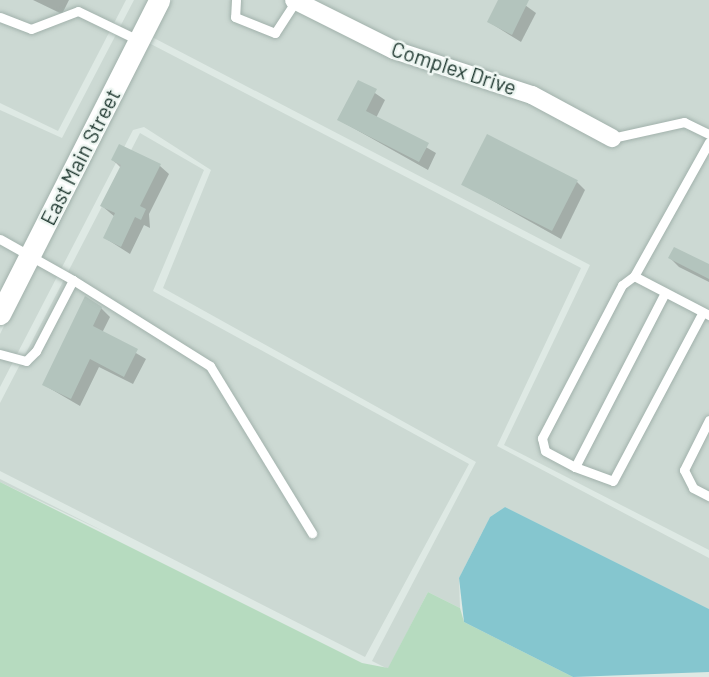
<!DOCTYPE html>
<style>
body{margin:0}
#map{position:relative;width:709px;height:677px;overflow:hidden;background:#dee9e4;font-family:Barlow,sans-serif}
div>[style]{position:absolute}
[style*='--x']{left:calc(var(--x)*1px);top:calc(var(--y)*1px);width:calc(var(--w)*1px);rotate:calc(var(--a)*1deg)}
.built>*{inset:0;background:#ccd9d3}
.green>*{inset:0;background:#b6dbbf}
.water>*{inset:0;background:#85c6cf}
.shadow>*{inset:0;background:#0003}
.building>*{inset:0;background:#b3c4bd;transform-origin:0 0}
.roads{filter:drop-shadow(0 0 2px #a1b1ab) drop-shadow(0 0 2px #a1b1ab)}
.lane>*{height:9px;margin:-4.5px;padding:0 4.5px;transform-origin:4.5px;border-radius:4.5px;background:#fff}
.street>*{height:18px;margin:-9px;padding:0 9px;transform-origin:9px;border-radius:9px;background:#fff}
.secondary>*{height:21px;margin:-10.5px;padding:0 10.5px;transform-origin:10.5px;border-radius:10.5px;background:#fff}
span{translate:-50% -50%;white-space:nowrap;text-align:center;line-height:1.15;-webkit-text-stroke:5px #eef6f2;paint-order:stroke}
.street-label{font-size:21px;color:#203931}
</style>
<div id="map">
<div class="built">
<div style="clip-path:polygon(0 0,126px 0,58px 131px,0 103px)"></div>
<div style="clip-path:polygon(134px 0,149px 0,0 294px,0 110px,62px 138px)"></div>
<div style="clip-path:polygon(172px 0,709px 0,709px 550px,504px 445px,590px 265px,152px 37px)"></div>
<div style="clip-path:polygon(147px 42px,581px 268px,497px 446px,709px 558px,709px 609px,505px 507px,490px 517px,459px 578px,460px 608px,428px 592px,388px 669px,372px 661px,476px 462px,163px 288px,211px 170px,144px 127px,133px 130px,0 387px,0 334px)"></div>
<div style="clip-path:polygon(140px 133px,204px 170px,153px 291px,469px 464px,365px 657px,0 471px,0 403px)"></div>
<div style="clip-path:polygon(0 479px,111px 535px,0 482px)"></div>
</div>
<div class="green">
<div style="clip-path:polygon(0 482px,362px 663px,388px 668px,428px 592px,460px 608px,464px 622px,573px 677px,0 677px)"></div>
</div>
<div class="water">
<div style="clip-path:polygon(505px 507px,709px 609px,709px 672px,573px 677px,464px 622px,459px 578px,490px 517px)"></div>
</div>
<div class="shadow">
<div style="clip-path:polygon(33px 0,69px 0,62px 14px)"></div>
<div style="clip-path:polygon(500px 0,518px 0,536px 13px,521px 42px,489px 22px)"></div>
<div style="clip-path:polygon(359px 82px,385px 100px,376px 118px,436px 153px,428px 170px,339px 120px)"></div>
<div style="clip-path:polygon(113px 160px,160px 166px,169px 174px,149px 214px,150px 228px,144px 225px,130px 254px,105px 238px,115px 217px,102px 206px,121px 168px)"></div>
<div style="clip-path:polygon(577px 182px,585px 190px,561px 239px,463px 184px)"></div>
<div style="clip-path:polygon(670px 258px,709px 266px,709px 282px,679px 267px)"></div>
<div style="clip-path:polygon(101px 308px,110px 317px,102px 333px,146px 359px,133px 384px,99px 367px,80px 406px,44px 385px)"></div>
</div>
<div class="building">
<div style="clip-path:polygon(498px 0,529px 0,512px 35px,487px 22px)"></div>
<div style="clip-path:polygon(358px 80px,377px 89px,366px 111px,429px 143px,419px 162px,337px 120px)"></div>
<div style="left:487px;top:134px;width:102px;height:57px;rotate:27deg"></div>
<div style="clip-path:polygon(119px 144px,161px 164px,140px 206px,146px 209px,141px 220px,135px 217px,121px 247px,103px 238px,115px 213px,100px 206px,121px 165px,111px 160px)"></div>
<div style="clip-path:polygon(674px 247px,709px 264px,709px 279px,668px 258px)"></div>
<div style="clip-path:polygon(85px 296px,102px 307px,93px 326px,138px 349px,124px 377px,90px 359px,71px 399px,42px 385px)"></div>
</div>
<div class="roads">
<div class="lane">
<div style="--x:236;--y:0;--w:17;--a:93"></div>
<div style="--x:235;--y:17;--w:43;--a:21.8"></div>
<div style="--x:275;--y:33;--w:38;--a:-57"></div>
<div style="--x:0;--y:17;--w:33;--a:21"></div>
<div style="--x:31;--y:29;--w:50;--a:-21"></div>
<div style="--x:78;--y:11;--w:67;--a:25.8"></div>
<div style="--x:612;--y:138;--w:74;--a:-12.5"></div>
<div style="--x:684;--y:122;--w:28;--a:26"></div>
<div style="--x:709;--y:142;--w:154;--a:119.2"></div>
<div style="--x:634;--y:276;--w:85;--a:27.5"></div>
<div style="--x:0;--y:239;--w:84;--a:29.3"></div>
<div style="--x:73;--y:280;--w:80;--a:117.5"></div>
<div style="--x:36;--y:351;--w:14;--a:135"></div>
<div style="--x:26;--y:361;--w:27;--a:-165"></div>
<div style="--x:634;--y:276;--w:15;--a:143"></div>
<div style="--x:622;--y:285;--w:173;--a:117.6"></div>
<div style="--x:542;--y:438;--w:13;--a:77"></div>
<div style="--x:545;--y:451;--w:34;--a:28"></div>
<div style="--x:575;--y:467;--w:40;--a:20.2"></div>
<div style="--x:613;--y:481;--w:191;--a:-62"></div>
<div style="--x:73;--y:280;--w:162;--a:32.1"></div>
<div style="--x:210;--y:366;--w:196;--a:58.6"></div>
<div style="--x:709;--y:420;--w:56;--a:116.6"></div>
<div style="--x:684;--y:470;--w:20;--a:63"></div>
<div style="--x:693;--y:488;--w:18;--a:27"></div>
<div style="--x:575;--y:467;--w:196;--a:-62.7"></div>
</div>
<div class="street">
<div style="--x:294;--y:0;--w:112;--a:26.6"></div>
<div style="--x:394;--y:50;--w:145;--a:18.1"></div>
<div style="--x:532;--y:95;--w:91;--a:28.3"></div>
</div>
<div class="secondary">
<div style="--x:0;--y:314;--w:352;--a:-63.1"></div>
</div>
</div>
<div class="street-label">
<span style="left:454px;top:68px;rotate:18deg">Complex Drive</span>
<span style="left:80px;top:157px;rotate:-63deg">East Main Street</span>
</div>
</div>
